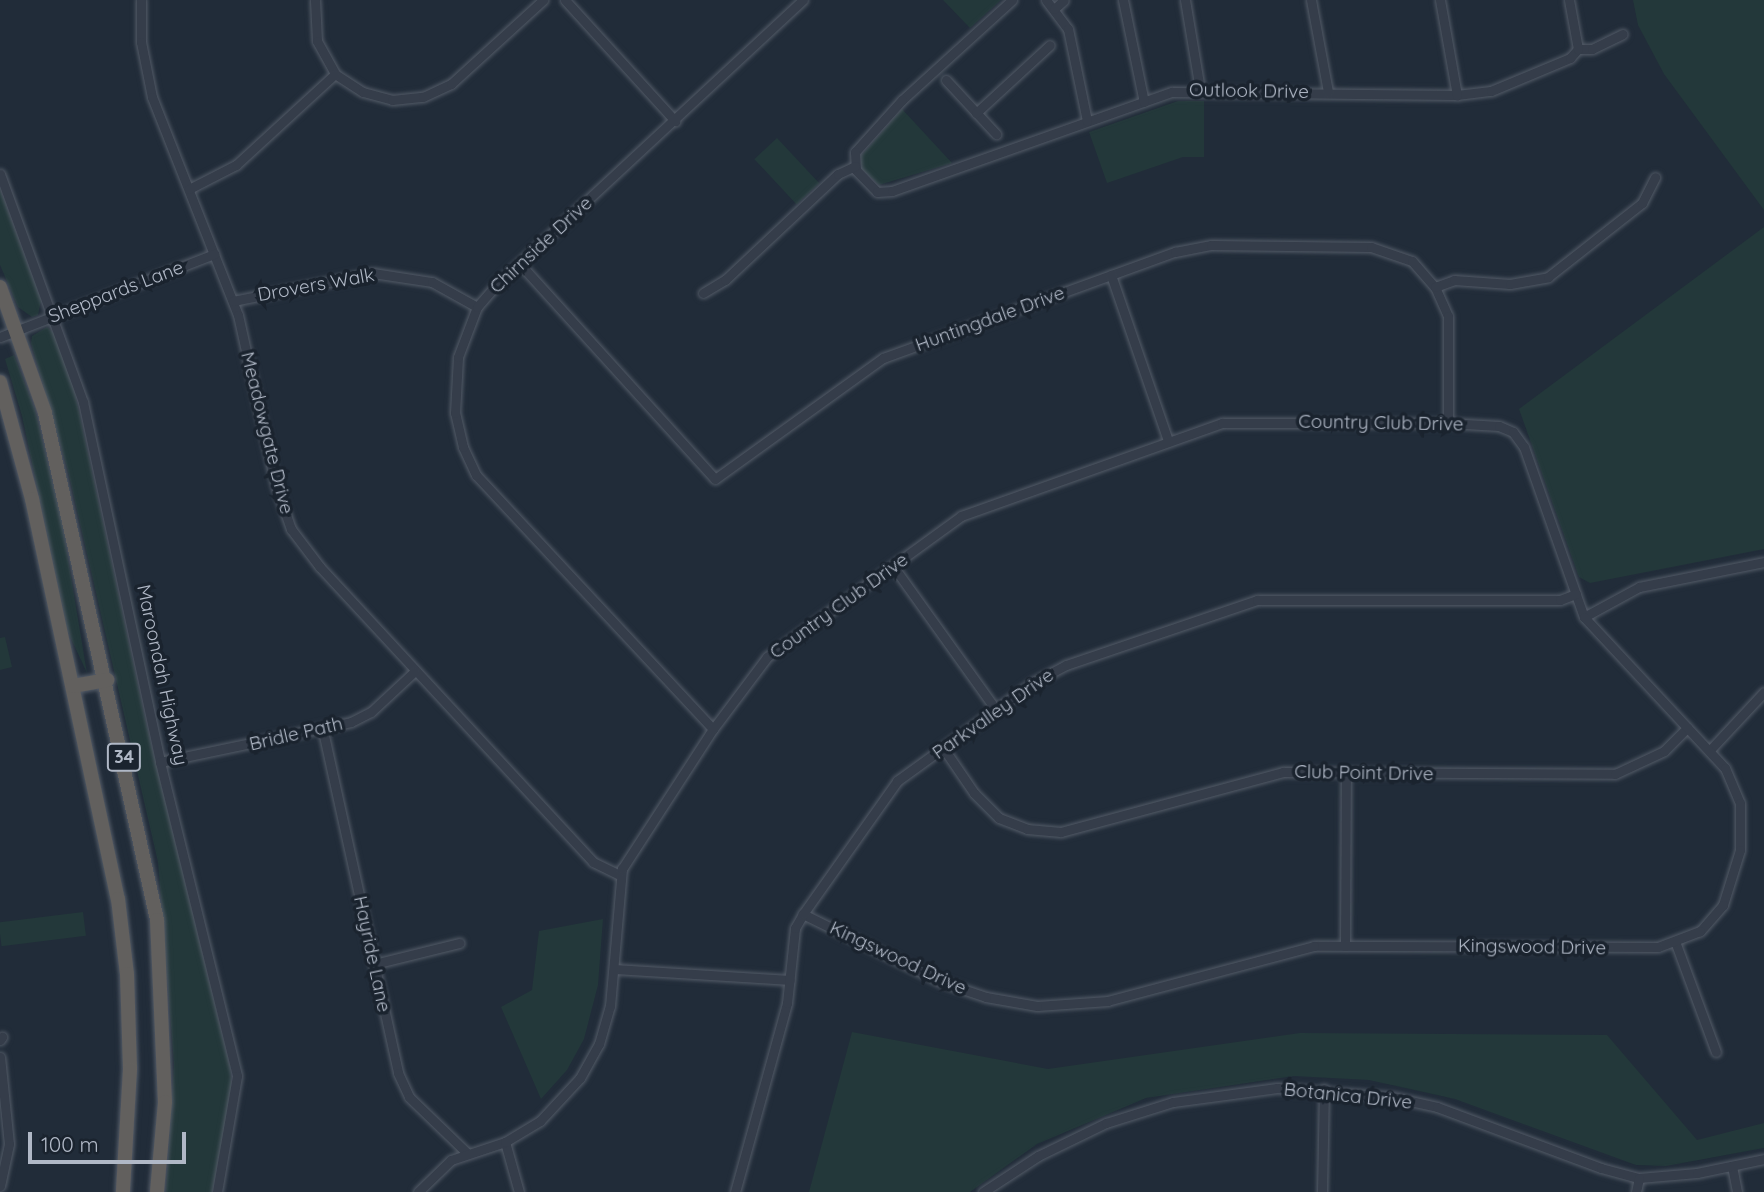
<!DOCTYPE html>
<style>
body{margin:0}
#map{position:relative;width:1764px;height:1192px;overflow:hidden;background:#212c39;font-family:Quicksand,sans-serif}
div>[style]{position:absolute}
[style*='--x']{left:calc(var(--x)*1px);top:calc(var(--y)*1px);width:calc(var(--w)*1px);rotate:calc(var(--a)*1deg)}
.green>*{inset:0;background:#23383a;transform-origin:0 0}
.roads{filter:drop-shadow(0 0 2px #535b67) drop-shadow(0 0 2px #535b67)}
.minor>*{height:9px;margin:-4.5px;padding:0 4.5px;transform-origin:4.5px;border-radius:4.5px;background:#353d4a}
.trunk>*{height:14px;margin:-7px;padding:0 7px;transform-origin:7px;border-radius:7px;background:#62605e}
span{translate:-50% -50%;white-space:nowrap;text-align:center;line-height:1.15;-webkit-text-stroke:7px #1a232e;paint-order:stroke}
.shield-label span{padding:2px 5px;background:#1a232e;border:2px solid;border-radius:5px;-webkit-text-stroke-width:0}
.shield-label{font-size:18px;color:#b0b8c6;font-weight:700}
.street-label{font-size:19px;color:#b0b8c6}
.scale{position:absolute;left:28px;top:1132px;width:158px;height:32px;box-sizing:border-box;border:4px solid #b0b8c6;border-top:0;padding-left:9px;font-size:21px;line-height:24px;white-space:nowrap;color:#b0b8c6;-webkit-text-stroke:5px #1a232e;paint-order:stroke}
</style>
<div id="map">
<div class="green">
<div style="clip-path:polygon(943px 0,1001px 0,970px 28px)"></div>
<div style="clip-path:polygon(1633px 0,1764px 0,1764px 210px,1664px 74px,1638px 25px)"></div>
<div style="clip-path:polygon(1178px 101px,1204px 101px,1204px 157px,1183px 157px,1107px 183px,1089px 132px)"></div>
<div style="clip-path:polygon(902px 109px,952px 163px,879px 185px,862px 169px,860px 157px)"></div>
<div style="left:777px;top:138px;width:62px;height:31px;rotate:47deg"></div>
<div style="clip-path:polygon(0 189px,41px 300px,38px 315px,32px 317px,18px 307px,0 265px)"></div>
<div style="clip-path:polygon(1764px 227px,1764px 549px,1590px 583px,1579px 577px,1519px 409px)"></div>
<div style="clip-path:polygon(47px 327px,54px 333px,73px 384px,146px 723px,230px 1067px,232px 1090px,212px 1192px,166px 1192px,174px 1064px,158px 862px,68px 471px,31px 343px,32px 336px)"></div>
<div style="clip-path:polygon(14px 355px,35px 410px,62px 523px,87px 673px,68px 632px,22px 416px,5px 359px)"></div>
<div style="clip-path:polygon(5px 637px,12px 667px,0 670px,0 638px)"></div>
<div style="left:83px;top:912px;width:24px;height:85px;rotate:83deg"></div>
<div style="clip-path:polygon(603px 919px,598px 985px,584px 1039px,567px 1070px,541px 1099px,501px 1007px,532px 990px,539px 931px)"></div>
<div style="clip-path:polygon(852px 1032px,1048px 1069px,1300px 1033px,1607px 1035px,1697px 1140px,1764px 1123px,1764px 1148px,1666px 1166px,1636px 1165px,1455px 1099px,1369px 1080px,1294px 1076px,1146px 1098px,1037px 1144px,970px 1192px,809px 1192px)"></div>
</div>
<div class="roads">
<div class="minor">
<div style="--x:141;--y:0;--w:42;--a:90"></div>
<div style="--x:141;--y:42;--w:56;--a:78.7"></div>
<div style="--x:152;--y:97;--w:234;--a:68.5"></div>
<div style="--x:238;--y:315;--w:175;--a:77.5"></div>
<div style="--x:276;--y:486;--w:46;--a:70.8"></div>
<div style="--x:291;--y:529;--w:48;--a:52.7"></div>
<div style="--x:320;--y:567;--w:402;--a:47.2"></div>
<div style="--x:593;--y:862;--w:30;--a:26"></div>
<div style="--x:315;--y:0;--w:41;--a:87.2"></div>
<div style="--x:317;--y:41;--w:38;--a:61"></div>
<div style="--x:335;--y:74;--w:33;--a:33"></div>
<div style="--x:363;--y:92;--w:30;--a:15"></div>
<div style="--x:392;--y:100;--w:31;--a:-6"></div>
<div style="--x:423;--y:97;--w:31;--a:-25"></div>
<div style="--x:451;--y:84;--w:125;--a:-42.4"></div>
<div style="--x:565;--y:0;--w:164;--a:47.7"></div>
<div style="--x:1012;--y:0;--w:149;--a:137.7"></div>
<div style="--x:902;--y:100;--w:70;--a:132.1"></div>
<div style="--x:855;--y:152;--w:18;--a:87"></div>
<div style="--x:856;--y:170;--w:30;--a:46"></div>
<div style="--x:877;--y:192;--w:15;--a:-4"></div>
<div style="--x:892;--y:191;--w:297;--a:-19.5"></div>
<div style="--x:1172;--y:92;--w:285;--a:0.6"></div>
<div style="--x:1457;--y:95;--w:34;--a:-7"></div>
<div style="--x:1491;--y:91;--w:86;--a:-22.7"></div>
<div style="--x:1570;--y:58;--w:12;--a:-48"></div>
<div style="--x:1578;--y:49;--w:14;--a:0"></div>
<div style="--x:1592;--y:49;--w:34;--a:-26"></div>
<div style="--x:1046;--y:0;--w:36;--a:53"></div>
<div style="--x:1068;--y:29;--w:94;--a:78.3"></div>
<div style="--x:1123;--y:0;--w:104;--a:78.4"></div>
<div style="--x:1185;--y:0;--w:91;--a:80.5"></div>
<div style="--x:1311;--y:0;--w:94;--a:79.5"></div>
<div style="--x:1440;--y:0;--w:97;--a:79.9"></div>
<div style="--x:1569;--y:0;--w:50;--a:79.6"></div>
<div style="--x:1054;--y:9;--w:13;--a:-42"></div>
<div style="--x:946;--y:80;--w:74;--a:47.2"></div>
<div style="--x:976;--y:113;--w:100;--a:-42.6"></div>
<div style="--x:0;--y:174;--w:243;--a:70"></div>
<div style="--x:83;--y:402;--w:368;--a:77.9"></div>
<div style="--x:160;--y:762;--w:323;--a:76.2"></div>
<div style="--x:237;--y:1076;--w:118;--a:99.8"></div>
<div style="--x:189;--y:189;--w:53;--a:-27.1"></div>
<div style="--x:236;--y:165;--w:134;--a:-42.6"></div>
<div style="--x:520;--y:264;--w:290;--a:47.8"></div>
<div style="--x:715;--y:479;--w:207;--a:-35.8"></div>
<div style="--x:883;--y:358;--w:311;--a:-20"></div>
<div style="--x:1175;--y:252;--w:37;--a:-11"></div>
<div style="--x:1211;--y:245;--w:160;--a:0.7"></div>
<div style="--x:1371;--y:247;--w:43;--a:18.9"></div>
<div style="--x:1412;--y:261;--w:35;--a:49"></div>
<div style="--x:1435;--y:287;--w:32;--a:66"></div>
<div style="--x:1448;--y:316;--w:107;--a:90"></div>
<div style="--x:1111;--y:275;--w:176;--a:71"></div>
<div style="--x:1435;--y:287;--w:20;--a:-20"></div>
<div style="--x:1454;--y:280;--w:56;--a:4.1"></div>
<div style="--x:1510;--y:284;--w:39;--a:-10"></div>
<div style="--x:1548;--y:277;--w:120;--a:-38.2"></div>
<div style="--x:1642;--y:203;--w:29;--a:-63"></div>
<div style="--x:703;--y:293;--w:26;--a:-31"></div>
<div style="--x:725;--y:280;--w:155;--a:-43.2"></div>
<div style="--x:838;--y:174;--w:19;--a:-25"></div>
<div style="--x:233;--y:301;--w:143;--a:-11.3"></div>
<div style="--x:373;--y:273;--w:60;--a:8.7"></div>
<div style="--x:432;--y:282;--w:51;--a:29.1"></div>
<div style="--x:0;--y:337;--w:230;--a:-21.2"></div>
<div style="--x:893;--y:566;--w:177;--a:54.4"></div>
<div style="--x:1584;--y:617;--w:63;--a:-28.6"></div>
<div style="--x:1639;--y:587;--w:127;--a:-11.3"></div>
<div style="--x:713;--y:729;--w:347;--a:-133"></div>
<div style="--x:476;--y:475;--w:31;--a:-115"></div>
<div style="--x:463;--y:447;--w:35;--a:-103"></div>
<div style="--x:455;--y:413;--w:56;--a:-86.9"></div>
<div style="--x:458;--y:357;--w:53;--a:-69.2"></div>
<div style="--x:477;--y:307;--w:29;--a:-49"></div>
<div style="--x:496;--y:285;--w:419;--a:-42.9"></div>
<div style="--x:323;--y:731;--w:350;--a:77.6"></div>
<div style="--x:398;--y:1073;--w:26;--a:65"></div>
<div style="--x:409;--y:1097;--w:81;--a:44"></div>
<div style="--x:944;--y:749;--w:53;--a:55.7"></div>
<div style="--x:974;--y:793;--w:35;--a:45"></div>
<div style="--x:999;--y:818;--w:30;--a:21"></div>
<div style="--x:1027;--y:829;--w:34;--a:5"></div>
<div style="--x:1061;--y:832;--w:230;--a:-15.1"></div>
<div style="--x:1283;--y:772;--w:332;--a:0.3"></div>
<div style="--x:1615;--y:774;--w:54;--a:-25.1"></div>
<div style="--x:1664;--y:751;--w:33;--a:-45"></div>
<div style="--x:1710;--y:750;--w:79;--a:-47"></div>
<div style="--x:160;--y:762;--w:195;--a:-11.8"></div>
<div style="--x:351;--y:722;--w:22;--a:-27"></div>
<div style="--x:371;--y:712;--w:60;--a:-43"></div>
<div style="--x:1676;--y:944;--w:115;--a:69.7"></div>
<div style="--x:1345;--y:946;--w:174;--a:-89.7"></div>
<div style="--x:374;--y:964;--w:88;--a:-13.9"></div>
<div style="--x:615;--y:969;--w:175;--a:3.6"></div>
<div style="--x:0;--y:1040;--w:4;--a:-56"></div>
<div style="--x:0;--y:1057;--w:87;--a:84.1"></div>
<div style="--x:9;--y:1144;--w:43;--a:102.1"></div>
<div style="--x:505;--y:1142;--w:52;--a:74.4"></div>
<div style="--x:1732;--y:1166;--w:26;--a:79"></div>
<div style="--x:418;--y:1192;--w:46;--a:-44.1"></div>
<div style="--x:451;--y:1160;--w:57;--a:-18.4"></div>
<div style="--x:505;--y:1142;--w:41;--a:-31"></div>
<div style="--x:540;--y:1121;--w:59;--a:-47.1"></div>
<div style="--x:580;--y:1078;--w:39;--a:-61"></div>
<div style="--x:599;--y:1044;--w:40;--a:-74"></div>
<div style="--x:610;--y:1006;--w:138;--a:-85"></div>
<div style="--x:622;--y:869;--w:167;--a:-57"></div>
<div style="--x:713;--y:729;--w:90;--a:-53.1"></div>
<div style="--x:767;--y:657;--w:240;--a:-36"></div>
<div style="--x:961;--y:516;--w:277;--a:-19.6"></div>
<div style="--x:1222;--y:423;--w:226;--a:0"></div>
<div style="--x:1448;--y:423;--w:51;--a:3.4"></div>
<div style="--x:1499;--y:426;--w:15;--a:23"></div>
<div style="--x:1513;--y:432;--w:19;--a:54"></div>
<div style="--x:1524;--y:447;--w:180;--a:70.6"></div>
<div style="--x:1584;--y:617;--w:207;--a:47"></div>
<div style="--x:1725;--y:768;--w:38;--a:67"></div>
<div style="--x:1740;--y:803;--w:47;--a:90"></div>
<div style="--x:1740;--y:850;--w:58;--a:107.2"></div>
<div style="--x:1723;--y:905;--w:35;--a:131"></div>
<div style="--x:1700;--y:931;--w:45;--a:159.1"></div>
<div style="--x:1658;--y:947;--w:344;--a:-179.8"></div>
<div style="--x:1314;--y:946;--w:213;--a:165.1"></div>
<div style="--x:1108;--y:1001;--w:71;--a:176"></div>
<div style="--x:1037;--y:1006;--w:52;--a:-170"></div>
<div style="--x:986;--y:997;--w:50;--a:-161.2"></div>
<div style="--x:939;--y:981;--w:152;--a:-153.8"></div>
<div style="--x:735;--y:1192;--w:196;--a:-74.6"></div>
<div style="--x:787;--y:1003;--w:75;--a:-83.9"></div>
<div style="--x:795;--y:928;--w:16;--a:-60"></div>
<div style="--x:803;--y:914;--w:163;--a:-54.7"></div>
<div style="--x:897;--y:781;--w:169;--a:-35.9"></div>
<div style="--x:1034;--y:682;--w:36;--a:-28"></div>
<div style="--x:1066;--y:665;--w:202;--a:-18.8"></div>
<div style="--x:1257;--y:600;--w:303;--a:0"></div>
<div style="--x:1560;--y:600;--w:17;--a:-21"></div>
<div style="--x:983;--y:1192;--w:66;--a:-33.2"></div>
<div style="--x:1038;--y:1156;--w:76;--a:-25.9"></div>
<div style="--x:1106;--y:1123;--w:70;--a:-17.4"></div>
<div style="--x:1173;--y:1102;--w:105;--a:-7.7"></div>
<div style="--x:1277;--y:1088;--w:115;--a:4.5"></div>
<div style="--x:1392;--y:1097;--w:46;--a:12.5"></div>
<div style="--x:1437;--y:1107;--w:175;--a:20.4"></div>
<div style="--x:1601;--y:1168;--w:39;--a:15"></div>
<div style="--x:1639;--y:1178;--w:58;--a:-4.9"></div>
<div style="--x:1697;--y:1173;--w:68;--a:-11.8"></div>
<div style="--x:1322;--y:1192;--w:103;--a:-88.9"></div>
<div style="--x:1636;--y:1192;--w:14;--a:-78"></div>
</div>
<div class="trunk">
<div style="--x:0;--y:287;--w:134;--a:70.3"></div>
<div style="--x:45;--y:413;--w:519;--a:77.54"></div>
<div style="--x:157;--y:920;--w:182;--a:87.5"></div>
<div style="--x:165;--y:1102;--w:90;--a:95.1"></div>
<div style="--x:0;--y:382;--w:121;--a:74.7"></div>
<div style="--x:32;--y:499;--w:409;--a:77.9"></div>
<div style="--x:118;--y:899;--w:76;--a:83.2"></div>
<div style="--x:127;--y:974;--w:95;--a:88.2"></div>
<div style="--x:130;--y:1069;--w:123;--a:93.3"></div>
<div style="--x:73;--y:686;--w:35;--a:-10"></div>
</div>
</div>
<div class="shield-label">
<span style="left:124px;top:757px">34</span>
</div>
<div class="street-label">
<span style="left:1249px;top:91px;rotate:1deg">Outlook Drive</span>
<span style="left:541px;top:245px;rotate:-43deg">Chirnside Drive</span>
<span style="left:316px;top:285px;rotate:-10deg">Drovers Walk</span>
<span style="left:116px;top:292px;rotate:-21deg">Sheppards Lane</span>
<span style="left:990px;top:319px;rotate:-20deg">Huntingdale Drive</span>
<span style="left:1381px;top:423px;rotate:1deg">Country Club Drive</span>
<span style="left:267px;top:433px;rotate:76deg">Meadowgate Drive</span>
<span style="left:839px;top:606px;rotate:-36deg">Country Club Drive</span>
<span style="left:162px;top:675px;rotate:78deg">Maroondah Highway</span>
<span style="left:993px;top:714px;rotate:-35deg">Parkvalley Drive</span>
<span style="left:296px;top:734px;rotate:-13deg">Bridle Path</span>
<span style="left:1364px;top:773px;rotate:1deg">Club Point Drive</span>
<span style="left:1532px;top:947px;rotate:1deg">Kingswood Drive</span>
<span style="left:372px;top:954px;rotate:78deg">Hayride Lane</span>
<span style="left:898px;top:958px;rotate:25deg">Kingswood Drive</span>
<span style="left:1348px;top:1096px;rotate:6deg">Botanica Drive</span>
</div>
<div class="scale">100 m</div>
</div>
